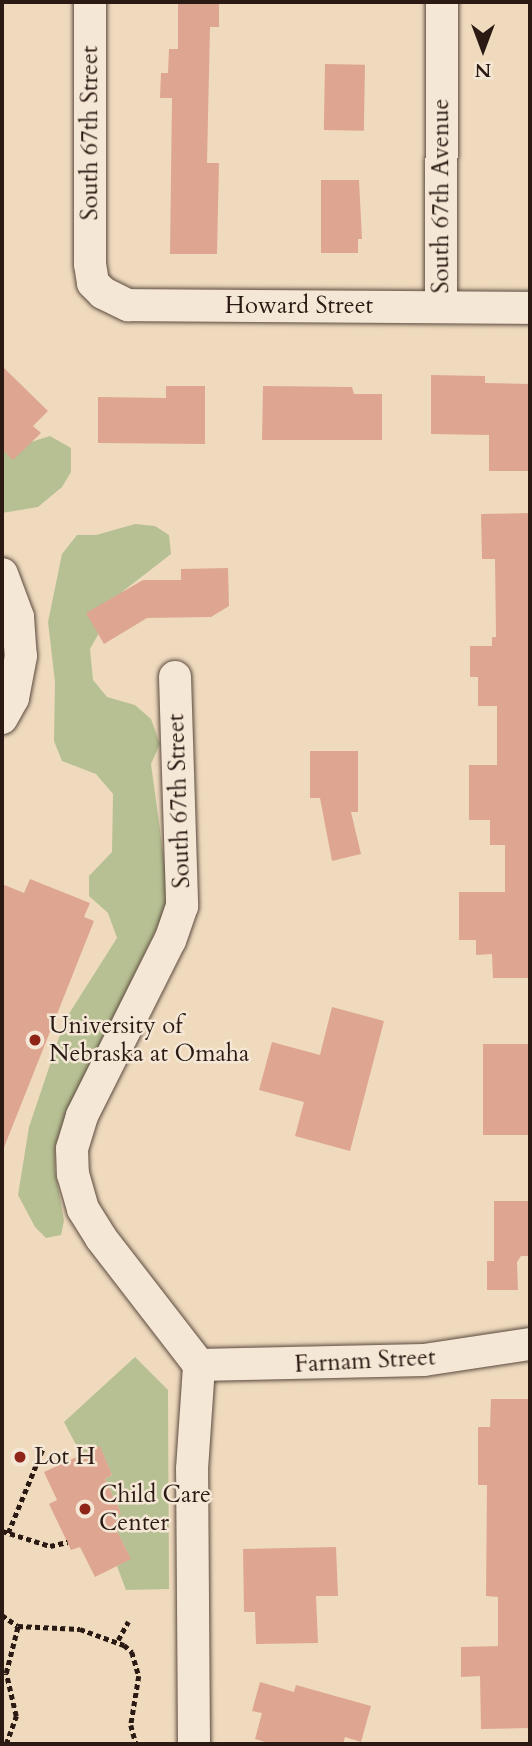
<!DOCTYPE html>
<style>
body{margin:0}
#map{position:relative;width:532px;height:1746px;overflow:hidden;background:#efdabe;font-family:Cardo,serif}
div>[style]{position:absolute}
[style*='--x']{left:calc(var(--x)*1px);top:calc(var(--y)*1px);width:calc(var(--w)*1px);rotate:calc(var(--a)*1deg)}
.green>*{inset:0;background:#b7c093}
.building>*{inset:0;background:#dea690;transform-origin:0 0}
.path>*{height:4.5px;margin-top:-2.25px;transform-origin:0;background:repeating-linear-gradient(90deg,#2a1a13 0 5px,transparent 0 8.5px)}
.roads{filter:drop-shadow(0 0 2px #5b4a3e) drop-shadow(0 0 2px #5b4a3e)}
.street>*{height:32px;margin:-16px;padding:0 16px;transform-origin:16px;border-radius:16px;background:#f5e7d5}
.dots>*{width:19px;height:19px;translate:-50% -50%;box-sizing:border-box;border:4px solid #f5e7d5;border-radius:50%}
span{translate:-50% -50%;white-space:nowrap;text-align:center;line-height:1.15;-webkit-text-stroke:5px #f5e7d5;paint-order:stroke}
.street-label{font-size:24px;color:#2a1a13}
.poi-label{font-size:24px;color:#2a1a13}
.left{translate:0 -50%;text-align:left}
.frame{position:absolute;inset:0;border:4px solid #2a1a13;pointer-events:none}
.north{position:absolute;left:448px;top:14px;width:70px;height:70px;-webkit-text-stroke:5px #f5e7d5;paint-order:stroke;rotate:180deg;font-size:19px;font-weight:700;line-height:28px;text-align:center;color:#2a1a13}
.north::after{content:'';display:block;margin:auto;width:24px;height:32px;background:#2a1a13;clip-path:polygon(50% 0,100% 100%,50% 72%,0 100%)}
</style>
<div id="map">
<div class="green">
<div style="clip-path:polygon(50px 436px,71px 448px,71px 472px,62px 487px,38px 507px,2px 513px,2px 451px)"></div>
<div style="clip-path:polygon(135px 524px,155px 526px,169px 535px,171px 554px,122px 592px,90px 649px,93px 680px,107px 697px,135px 705px,151px 719px,160px 744px,151px 764px,167px 881px,165px 911px,65px 1118px,55px 1148px,55px 1170px,64px 1221px,61px 1235px,46px 1238px,35px 1227px,18px 1195px,29px 1127px,65px 1020px,117px 938px,108px 913px,89px 896px,89px 876px,112px 852px,113px 794px,96px 774px,62px 761px,54px 741px,55px 682px,48px 622px,62px 554px,77px 535px,96px 535px)"></div>
<div style="clip-path:polygon(135px 1357px,168px 1390px,169px 1589px,126px 1590px,117px 1566px,130px 1558px,117px 1531px,121px 1529px,115px 1516px,121px 1513px,105px 1479px,112px 1475px,100px 1447px,81px 1454px,64px 1422px)"></div>
</div>
<div class="building">
<div style="clip-path:polygon(178px 2px,219px 2px,219px 27px,210px 27px,207px 163px,219px 163px,217px 254px,170px 254px,172px 98px,160px 98px,161px 73px,168px 73px,169px 49px,178px 49px)"></div>
<div style="left:325px;top:64px;width:40px;height:66px;rotate:1deg"></div>
<div style="clip-path:polygon(321px 180px,359px 180px,362px 239px,358px 239px,358px 253px,321px 253px)"></div>
<div style="clip-path:polygon(2px 366px,48px 411px,33px 426px,41px 433px,13px 460px,2px 449px)"></div>
<div style="clip-path:polygon(431px 375px,485px 376px,485px 383px,530px 384px,530px 471px,489px 471px,489px 435px,431px 434px)"></div>
<div style="clip-path:polygon(166px 386px,205px 386px,205px 444px,98px 443px,98px 397px,166px 398px)"></div>
<div style="clip-path:polygon(263px 386px,352px 387px,354px 394px,382px 394px,382px 440px,262px 440px)"></div>
<div style="clip-path:polygon(530px 513px,530px 978px,493px 978px,492px 954px,476px 955px,476px 940px,459px 940px,459px 892px,505px 892px,505px 845px,490px 845px,490px 820px,469px 820px,469px 765px,497px 765px,497px 706px,478px 706px,478px 677px,470px 677px,470px 646px,492px 646px,492px 637px,496px 637px,495px 559px,482px 559px,481px 514px)"></div>
<div style="clip-path:polygon(228px 568px,229px 606px,211px 617px,147px 618px,104px 644px,86px 613px,143px 580px,181px 580px,181px 569px)"></div>
<div style="clip-path:polygon(310px 751px,358px 751px,358px 812px,351px 812px,361px 854px,332px 861px,320px 798px,310px 798px)"></div>
<div style="clip-path:polygon(30px 879px,90px 903px,84px 917px,94px 921px,3px 1150px,2px 884px,24px 893px)"></div>
<div style="clip-path:polygon(332px 1007px,384px 1021px,350px 1151px,295px 1136px,304px 1102px,259px 1090px,272px 1042px,320px 1055px)"></div>
<div style="left:483px;top:1044px;width:47px;height:91px"></div>
<div style="clip-path:polygon(494px 1201px,530px 1201px,530px 1256px,521px 1256px,517px 1262px,518px 1290px,487px 1290px,487px 1261px,494px 1261px)"></div>
<div style="clip-path:polygon(491px 1399px,530px 1399px,530px 1728px,481px 1729px,480px 1676px,461px 1677px,461px 1647px,498px 1646px,498px 1597px,486px 1596px,487px 1485px,478px 1485px,478px 1427px,490px 1427px)"></div>
<div style="clip-path:polygon(100px 1446px,112px 1475px,105px 1479px,121px 1513px,115px 1516px,121px 1529px,117px 1531px,131px 1559px,95px 1577px,80px 1547px,71px 1550px,49px 1504px,57px 1500px,44px 1472px)"></div>
<div style="clip-path:polygon(336px 1547px,338px 1596px,316px 1596px,318px 1643px,256px 1644px,255px 1612px,244px 1612px,243px 1549px)"></div>
<div style="clip-path:polygon(260px 1682px,294px 1692px,296px 1685px,371px 1706px,361px 1742px,345px 1737px,343px 1744px,272px 1744px,255px 1739px,262px 1713px,252px 1711px)"></div>
</div>
<div class="path">
<div style="--x:2;--y:1531;--w:50;--a:17.4"></div>
<div style="--x:50;--y:1546;--w:18;--a:-13"></div>
<div style="--x:8;--y:1533;--w:92;--a:-67.6"></div>
<div style="--x:2;--y:1615;--w:19;--a:35"></div>
<div style="--x:18;--y:1626;--w:62;--a:2.8"></div>
<div style="--x:80;--y:1629;--w:47;--a:20"></div>
<div style="--x:124;--y:1645;--w:11;--a:41"></div>
<div style="--x:132;--y:1652;--w:25;--a:74"></div>
<div style="--x:139;--y:1676;--w:50;--a:99.3"></div>
<div style="--x:131;--y:1725;--w:20;--a:75"></div>
<div style="--x:118;--y:1640;--w:21;--a:-61"></div>
<div style="--x:6;--y:1744;--w:30;--a:-70"></div>
<div style="--x:16;--y:1716;--w:44;--a:-103.1"></div>
<div style="--x:6;--y:1673;--w:49;--a:-75.7"></div>
</div>
<div class="roads">
<div class="street">
<div style="--x:90;--y:2;--w:262;--a:90"></div>
<div style="--x:90;--y:264;--w:19;--a:81"></div>
<div style="--x:93;--y:283;--w:14;--a:45"></div>
<div style="--x:103;--y:293;--w:28;--a:26"></div>
<div style="--x:128;--y:305;--w:402;--a:0.4"></div>
<div style="--x:441;--y:307;--w:305;--a:-89.8"></div>
<div style="--x:2;--y:574;--w:46;--a:69.6"></div>
<div style="--x:18;--y:617;--w:39;--a:86"></div>
<div style="--x:21;--y:656;--w:43;--a:100.8"></div>
<div style="--x:13;--y:698;--w:23;--a:119"></div>
<div style="--x:175;--y:677;--w:229;--a:88.2"></div>
<div style="--x:182;--y:906;--w:36;--a:109"></div>
<div style="--x:170;--y:940;--w:197;--a:116.6"></div>
<div style="--x:82;--y:1116;--w:34;--a:107"></div>
<div style="--x:72;--y:1149;--w:25;--a:88"></div>
<div style="--x:73;--y:1174;--w:36;--a:74"></div>
<div style="--x:83;--y:1209;--w:34;--a:58"></div>
<div style="--x:101;--y:1238;--w:160;--a:52.3"></div>
<div style="--x:199;--y:1365;--w:225;--a:-1.3"></div>
<div style="--x:424;--y:1360;--w:107;--a:-8.6"></div>
<div style="--x:194;--y:1744;--w:275;--a:-90.4"></div>
<div style="--x:192;--y:1469;--w:104;--a:-86.1"></div>
</div>
</div>
<div class="dots">
<div style="left:35px;top:1040px;background:#8f2418"></div>
<div style="left:20px;top:1457px;background:#8f2418"></div>
<div style="left:85px;top:1509px;background:#8f2418"></div>
</div>
<div class="street-label">
<span style="left:90px;top:133px;rotate:-90deg">South 67th Street</span>
<span style="left:441px;top:196px;rotate:-90deg">South 67th Avenue</span>
<span style="left:299px;top:306px">Howard Street</span>
<span style="left:179px;top:801px;rotate:-92deg">South 67th Street</span>
<span style="left:365px;top:1361px;rotate:-3deg">Farnam Street</span>
</div>
<div class="poi-label">
<span class="left" style="left:49px;top:1040px">University of<br>Nebraska at Omaha</span>
<span class="left" style="left:34px;top:1457px">Lot H</span>
<span class="left" style="left:99px;top:1509px">Child Care<br>Center</span>
</div>
<div class="frame"></div>
<div class="north">N</div>
</div>
